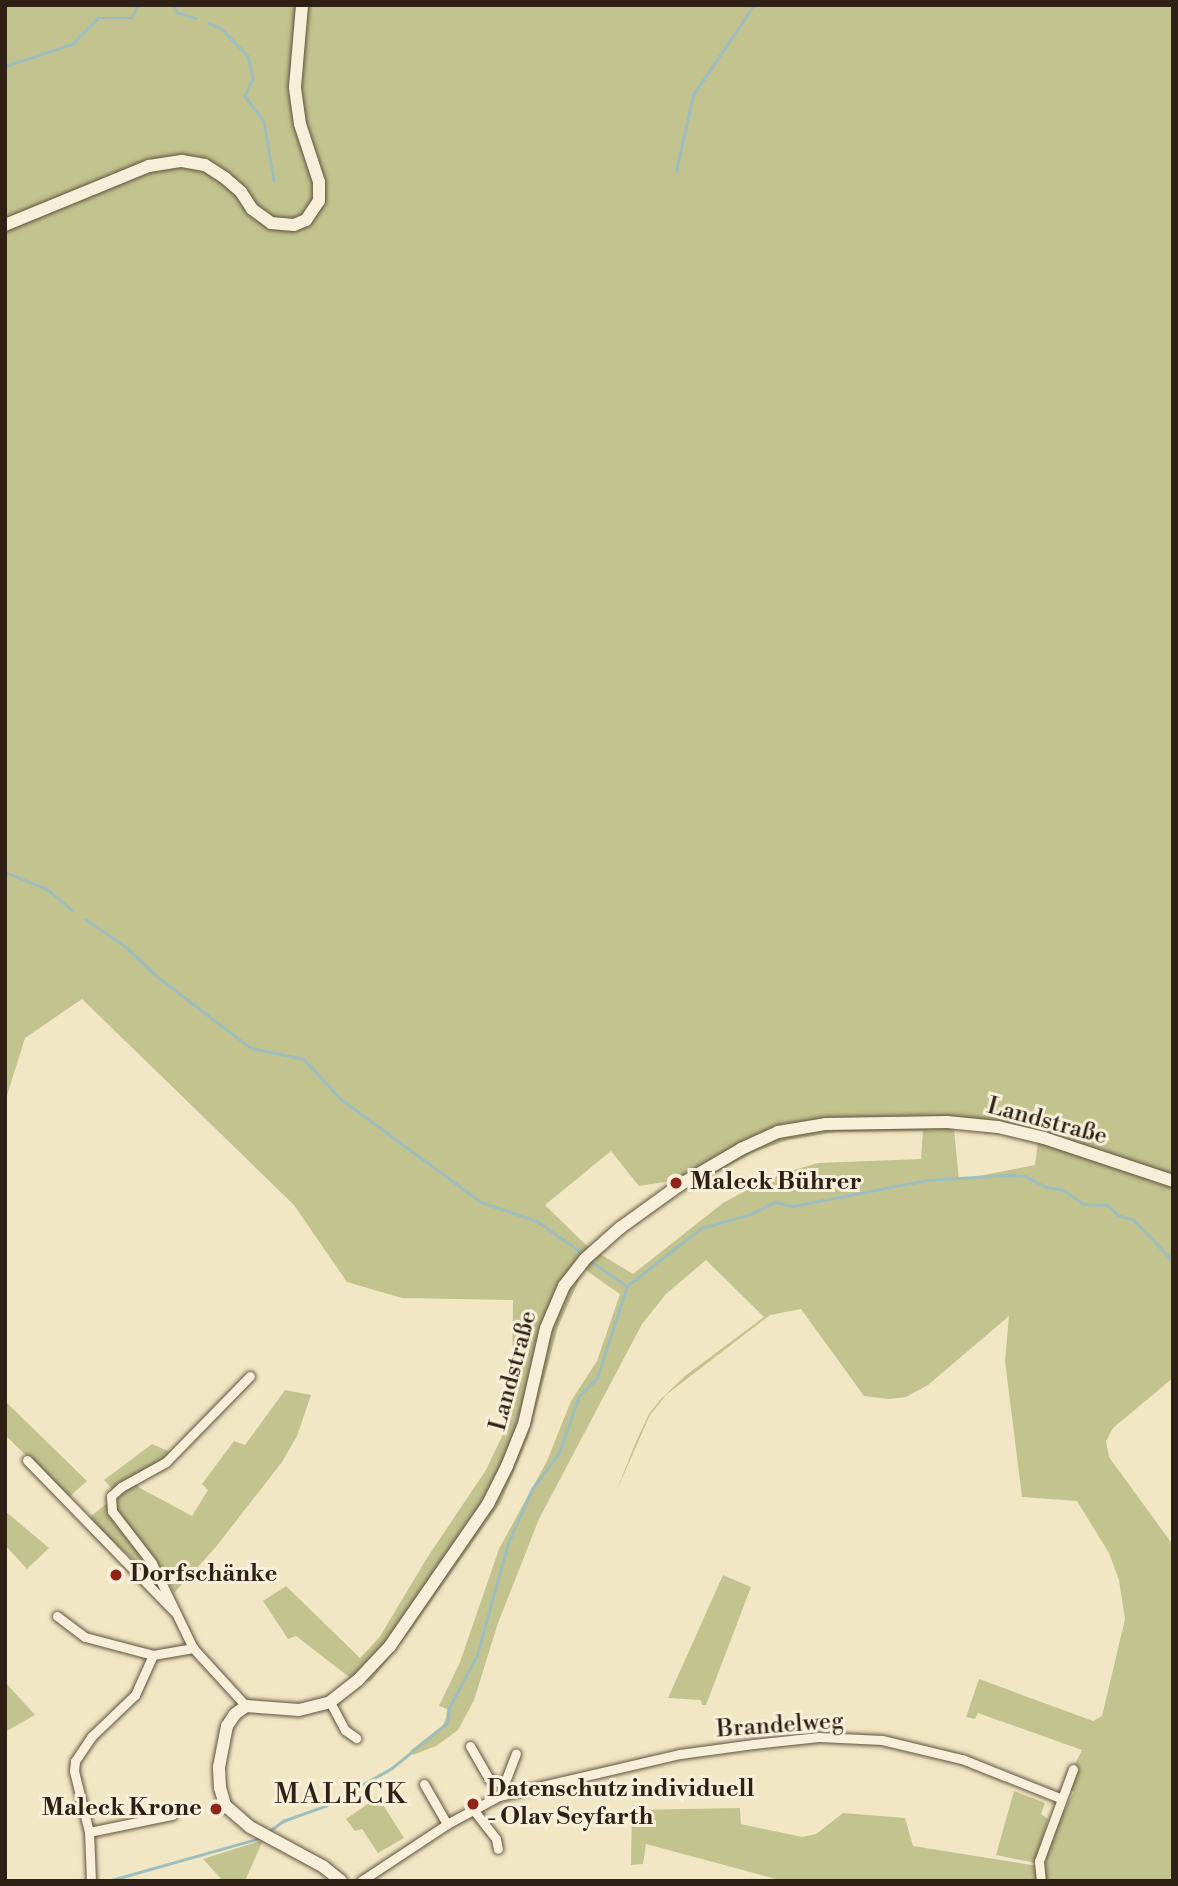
<!DOCTYPE html>
<meta charset="utf-8">
<style>
body{margin:0}
#map{position:relative;width:1178px;height:1886px;overflow:hidden;background:#f2e7c4;font-family:"Libre Bodoni",serif}
div>[style]{position:absolute}
[style*='--x']{left:calc(var(--x)*1px);top:calc(var(--y)*1px);width:calc(var(--w)*1px);rotate:calc(var(--a)*1deg)}
.green>*{inset:0;background:#c3c38f}
.stream>*{height:2.5px;margin:-1.25px;padding:0 1.25px;transform-origin:1.25px;border-radius:1.25px;background:#9ebebd}
.roads{filter:drop-shadow(0 0 2px #5f5240) drop-shadow(0 0 2px #5f5240)}
.minor>*{height:9px;margin:-4.5px;padding:0 4.5px;transform-origin:4.5px;border-radius:4.5px;background:#f7efd9}
.tertiary>*{height:12px;margin:-6px;padding:0 6px;transform-origin:6px;border-radius:6px;background:#f7efd9}
.dots>*{width:19px;height:19px;translate:-50% -50%;box-sizing:border-box;border:4px solid #f7efd9;border-radius:50%}
span{translate:-50% -50%;white-space:nowrap;text-align:center;line-height:1.15;-webkit-text-stroke:6px #f7efd9;paint-order:stroke}
.street-label{font-size:24px;color:#2e2014}
.poi-label{font-size:24px;color:#2e2014;font-weight:700}
.left{translate:0 -50%;text-align:left}
.right{translate:-100% -50%;text-align:right}
.quarter-label{font-size:28px;color:#2e2014;letter-spacing:2px}
.frame{position:absolute;inset:0;border:7px solid #2e2014;pointer-events:none}
</style>
<div id="map">
<div class="green">
<div style="clip-path:polygon(evenodd,5px 5px,1173px 5px,1173px 1378px,1113px 1428px,1106px 1441px,1109px 1457px,1173px 1545px,1173px 1881px,783px 1881px,646px 1844px,643px 1864px,631px 1865px,632px 1810px,740px 1808px,741px 1824px,802px 1837px,816px 1834px,843px 1813px,905px 1818px,913px 1846px,1044px 1867px,1054px 1825px,1057px 1824px,1074px 1792px,1064px 1786px,1082px 1750px,978px 1713px,975px 1719px,966px 1717px,979px 1679px,1093px 1721px,1102px 1716px,1125px 1619px,1119px 1580px,1109px 1553px,1077px 1501px,1022px 1497px,1005px 1361px,1009px 1316px,928px 1385px,906px 1397px,888px 1399px,864px 1396px,801px 1309px,770px 1315px,666px 1395px,650px 1415px,616px 1492px,635px 1444px,649px 1414px,660px 1400px,685px 1376px,764px 1317px,706px 1260px,666px 1294px,642px 1324px,539px 1519px,498px 1623px,474px 1700px,458px 1730px,436px 1746px,413px 1755px,410px 1751px,443px 1725px,446px 1718px,447px 1709px,439px 1706px,460px 1662px,499px 1549px,547px 1461px,571px 1401px,597px 1361px,620px 1294px,584px 1269px,558px 1327px,528px 1438px,501px 1502px,411px 1630px,370px 1682px,356px 1677px,353px 1680px,296px 1636px,288px 1639px,263px 1601px,286px 1586px,360px 1658px,379px 1638px,427px 1558px,486px 1470px,504px 1432px,512px 1389px,513px 1300px,402px 1298px,347px 1282px,294px 1205px,82px 999px,25px 1038px,5px 1102px,5px 5px,953px 1119px,1039px 1134px,1035px 1165px,959px 1180px,953px 1119px,5px 5px,923px 1131px,921px 1159px,818px 1163px,773px 1176px,723px 1203px,633px 1274px,587px 1246px,545px 1205px,611px 1151px,639px 1186px,678px 1180px,686px 1189px,756px 1151px,788px 1140px,836px 1132px,923px 1131px)"></div>
<div style="clip-path:polygon(285px 1390px,311px 1395px,297px 1436px,282px 1462px,215px 1548px,174px 1593px,165px 1576px,156px 1580px,88px 1519px,107px 1503px,113px 1490px,104px 1480px,152px 1444px,170px 1452px,155px 1466px,130px 1478px,140px 1488px,192px 1516px,208px 1490px,202px 1484px,234px 1441px,245px 1445px)"></div>
<div style="clip-path:polygon(5px 1401px,87px 1481px,69px 1497px,5px 1435px)"></div>
<div style="clip-path:polygon(5px 1511px,49px 1548px,27px 1569px,5px 1545px)"></div>
<div style="clip-path:polygon(723px 1575px,751px 1587px,706px 1705px,702px 1705px,701px 1700px,668px 1698px)"></div>
<div style="clip-path:polygon(5px 1682px,35px 1715px,5px 1732px)"></div>
<div style="clip-path:polygon(1014px 1791px,1045px 1803px,1041px 1814px,1048px 1819px,1036px 1863px,996px 1855px)"></div>
<div style="clip-path:polygon(378px 1797px,404px 1838px,378px 1853px,362px 1829px,355px 1831px,346px 1819px)"></div>
<div style="clip-path:polygon(263px 1840px,245px 1881px,223px 1881px,203px 1859px)"></div>
</div>
<div class="stream">
<div style="--x:173;--y:5;--w:8;--a:60"></div>
<div style="--x:177;--y:12;--w:19;--a:18"></div>
<div style="--x:209;--y:23;--w:13;--a:23"></div>
<div style="--x:221;--y:28;--w:39;--a:46"></div>
<div style="--x:248;--y:56;--w:23;--a:77"></div>
<div style="--x:253;--y:78;--w:20;--a:114"></div>
<div style="--x:245;--y:96;--w:31;--a:53"></div>
<div style="--x:264;--y:121;--w:60;--a:80.4"></div>
<div style="--x:5;--y:66;--w:71;--a:-18.2"></div>
<div style="--x:72;--y:44;--w:37;--a:-45"></div>
<div style="--x:98;--y:18;--w:33;--a:0"></div>
<div style="--x:131;--y:18;--w:15;--a:-62"></div>
<div style="--x:676;--y:171;--w:78;--a:-77.4"></div>
<div style="--x:693;--y:95;--w:109;--a:-55.9"></div>
<div style="--x:5;--y:872;--w:45;--a:22"></div>
<div style="--x:47;--y:889;--w:33;--a:40"></div>
<div style="--x:85;--y:919;--w:48;--a:34"></div>
<div style="--x:125;--y:946;--w:45;--a:43.2"></div>
<div style="--x:158;--y:977;--w:117;--a:37.4"></div>
<div style="--x:251;--y:1048;--w:54;--a:11.7"></div>
<div style="--x:304;--y:1059;--w:54;--a:47.2"></div>
<div style="--x:341;--y:1099;--w:174;--a:36.3"></div>
<div style="--x:481;--y:1202;--w:59;--a:18.7"></div>
<div style="--x:537;--y:1221;--w:54;--a:35.2"></div>
<div style="--x:592;--y:1262;--w:42;--a:34.4"></div>
<div style="--x:268;--y:1832;--w:19;--a:-36"></div>
<div style="--x:283;--y:1821;--w:45;--a:-19.7"></div>
<div style="--x:325;--y:1806;--w:77;--a:-29.6"></div>
<div style="--x:392;--y:1768;--w:71;--a:-39.3"></div>
<div style="--x:447;--y:1723;--w:15;--a:-82"></div>
<div style="--x:449;--y:1708;--w:60;--a:-62.2"></div>
<div style="--x:477;--y:1655;--w:116;--a:-74.5"></div>
<div style="--x:508;--y:1543;--w:59;--a:-66"></div>
<div style="--x:532;--y:1489;--w:45;--a:-53.1"></div>
<div style="--x:559;--y:1453;--w:60;--a:-70.7"></div>
<div style="--x:579;--y:1396;--w:25;--a:-45"></div>
<div style="--x:597;--y:1378;--w:97;--a:-71.9"></div>
<div style="--x:627;--y:1286;--w:94;--a:-38.1"></div>
<div style="--x:701;--y:1228;--w:52;--a:-15.6"></div>
<div style="--x:751;--y:1214;--w:27;--a:-27"></div>
<div style="--x:775;--y:1202;--w:18;--a:13"></div>
<div style="--x:793;--y:1206;--w:136;--a:-11"></div>
<div style="--x:927;--y:1180;--w:80;--a:-3.6"></div>
<div style="--x:1007;--y:1175;--w:18;--a:3"></div>
<div style="--x:1025;--y:1176;--w:25;--a:27"></div>
<div style="--x:1047;--y:1187;--w:17;--a:10"></div>
<div style="--x:1064;--y:1190;--w:24;--a:36"></div>
<div style="--x:1083;--y:1204;--w:25;--a:2"></div>
<div style="--x:1108;--y:1205;--w:14;--a:45"></div>
<div style="--x:1118;--y:1215;--w:17;--a:17"></div>
<div style="--x:1134;--y:1220;--w:57;--a:46.4"></div>
<div style="--x:108;--y:1881;--w:158;--a:-15.8"></div>
</div>
<div class="roads">
<div class="minor">
<div style="--x:27;--y:1460;--w:211;--a:45.8"></div>
<div style="--x:57;--y:1616;--w:35;--a:37"></div>
<div style="--x:85;--y:1637;--w:70;--a:14.8"></div>
<div style="--x:193;--y:1648;--w:94;--a:-115.8"></div>
<div style="--x:152;--y:1563;--w:66;--a:-127.6"></div>
<div style="--x:112;--y:1511;--w:15;--a:-94"></div>
<div style="--x:111;--y:1496;--w:13;--a:-42"></div>
<div style="--x:121;--y:1487;--w:51;--a:-29.1"></div>
<div style="--x:166;--y:1462;--w:120;--a:-45.7"></div>
<div style="--x:330;--y:1702;--w:32;--a:62"></div>
<div style="--x:345;--y:1730;--w:14;--a:36"></div>
<div style="--x:470;--y:1746;--w:38;--a:60"></div>
<div style="--x:489;--y:1779;--w:16;--a:18"></div>
<div style="--x:424;--y:1784;--w:46;--a:60.1"></div>
<div style="--x:503;--y:1787;--w:36;--a:-69"></div>
<div style="--x:472;--y:1808;--w:39;--a:52"></div>
<div style="--x:496;--y:1839;--w:10;--a:79"></div>
<div style="--x:89;--y:1832;--w:85;--a:-11.6"></div>
<div style="--x:91;--y:1881;--w:49;--a:-92.3"></div>
<div style="--x:89;--y:1832;--w:63;--a:-103.8"></div>
<div style="--x:74;--y:1771;--w:10;--a:-84"></div>
<div style="--x:75;--y:1761;--w:29;--a:-56"></div>
<div style="--x:91;--y:1737;--w:61;--a:-43.7"></div>
<div style="--x:135;--y:1695;--w:44;--a:-65.8"></div>
<div style="--x:153;--y:1655;--w:41;--a:-9.9"></div>
<div style="--x:193;--y:1648;--w:79;--a:47.6"></div>
<div style="--x:361;--y:1881;--w:103;--a:-33.5"></div>
<div style="--x:447;--y:1824;--w:59;--a:-28.3"></div>
<div style="--x:499;--y:1796;--w:186;--a:-13.1"></div>
<div style="--x:680;--y:1754;--w:74;--a:-7.8"></div>
<div style="--x:753;--y:1744;--w:66;--a:-6.1"></div>
<div style="--x:819;--y:1737;--w:63;--a:2.7"></div>
<div style="--x:882;--y:1740;--w:82;--a:13.4"></div>
<div style="--x:962;--y:1759;--w:105;--a:21.7"></div>
<div style="--x:1041;--y:1881;--w:20;--a:-96"></div>
<div style="--x:1039;--y:1861;--w:98;--a:-69.7"></div>
</div>
<div class="tertiary">
<div style="--x:5;--y:225;--w:156;--a:-22.3"></div>
<div style="--x:149;--y:166;--w:33;--a:-9"></div>
<div style="--x:182;--y:161;--w:23;--a:10"></div>
<div style="--x:205;--y:165;--w:24;--a:33"></div>
<div style="--x:225;--y:178;--w:21;--a:41"></div>
<div style="--x:241;--y:192;--w:20;--a:57"></div>
<div style="--x:252;--y:209;--w:24;--a:36"></div>
<div style="--x:271;--y:223;--w:23;--a:5"></div>
<div style="--x:294;--y:225;--w:13;--a:-23"></div>
<div style="--x:306;--y:220;--w:23;--a:-56"></div>
<div style="--x:319;--y:201;--w:19;--a:-90"></div>
<div style="--x:319;--y:182;--w:61;--a:-108.1"></div>
<div style="--x:300;--y:124;--w:37;--a:-98"></div>
<div style="--x:295;--y:87;--w:82;--a:-85.1"></div>
<div style="--x:341;--y:1881;--w:22;--a:-141"></div>
<div style="--x:324;--y:1867;--w:84;--a:-151.6"></div>
<div style="--x:250;--y:1827;--w:33;--a:-139"></div>
<div style="--x:225;--y:1805;--w:18;--a:-106"></div>
<div style="--x:220;--y:1788;--w:21;--a:-93"></div>
<div style="--x:219;--y:1767;--w:42;--a:-79"></div>
<div style="--x:227;--y:1726;--w:14;--a:-56"></div>
<div style="--x:235;--y:1714;--w:14;--a:-36"></div>
<div style="--x:246;--y:1706;--w:53;--a:4.3"></div>
<div style="--x:299;--y:1710;--w:32;--a:-14"></div>
<div style="--x:330;--y:1702;--w:36;--a:-38"></div>
<div style="--x:358;--y:1680;--w:47;--a:-46.7"></div>
<div style="--x:390;--y:1646;--w:173;--a:-55.4"></div>
<div style="--x:488;--y:1504;--w:42;--a:-63.4"></div>
<div style="--x:507;--y:1466;--w:45;--a:-68"></div>
<div style="--x:524;--y:1424;--w:98;--a:-77.1"></div>
<div style="--x:546;--y:1328;--w:46;--a:-66.8"></div>
<div style="--x:564;--y:1286;--w:34;--a:-52"></div>
<div style="--x:585;--y:1259;--w:47;--a:-41.5"></div>
<div style="--x:620;--y:1228;--w:72;--a:-35.9"></div>
<div style="--x:678;--y:1186;--w:73;--a:-30.4"></div>
<div style="--x:741;--y:1149;--w:41;--a:-24.7"></div>
<div style="--x:778;--y:1132;--w:49;--a:-9.5"></div>
<div style="--x:826;--y:1124;--w:121;--a:-0.9"></div>
<div style="--x:947;--y:1122;--w:51;--a:5.6"></div>
<div style="--x:998;--y:1127;--w:47;--a:13.4"></div>
<div style="--x:1044;--y:1138;--w:136;--a:18.4"></div>
</div>
</div>
<div class="dots">
<div style="left:676px;top:1183px;background:#8f2418"></div>
<div style="left:116px;top:1575px;background:#8f2418"></div>
<div style="left:473px;top:1804px;background:#8f2418"></div>
<div style="left:216px;top:1809px;background:#8f2418"></div>
</div>
<div class="street-label">
<span style="left:1047px;top:1122px;rotate:15deg">Landstraße</span>
<span style="left:514px;top:1371px;rotate:-75deg">Landstraße</span>
<span style="left:780px;top:1726px;rotate:-4deg">Brandelweg</span>
</div>
<div class="poi-label">
<span class="left" style="left:690px;top:1183px">Maleck Bührer</span>
<span class="left" style="left:130px;top:1575px">Dorfschänke</span>
<span class="left" style="left:487px;top:1804px">Datenschutz individuell<br>- Olav Seyfarth</span>
<span class="right" style="left:202px;top:1809px">Maleck Krone</span>
</div>
<div class="quarter-label">
<span style="left:341px;top:1795px">MALECK</span>
</div>
<div class="frame"></div>
</div>
